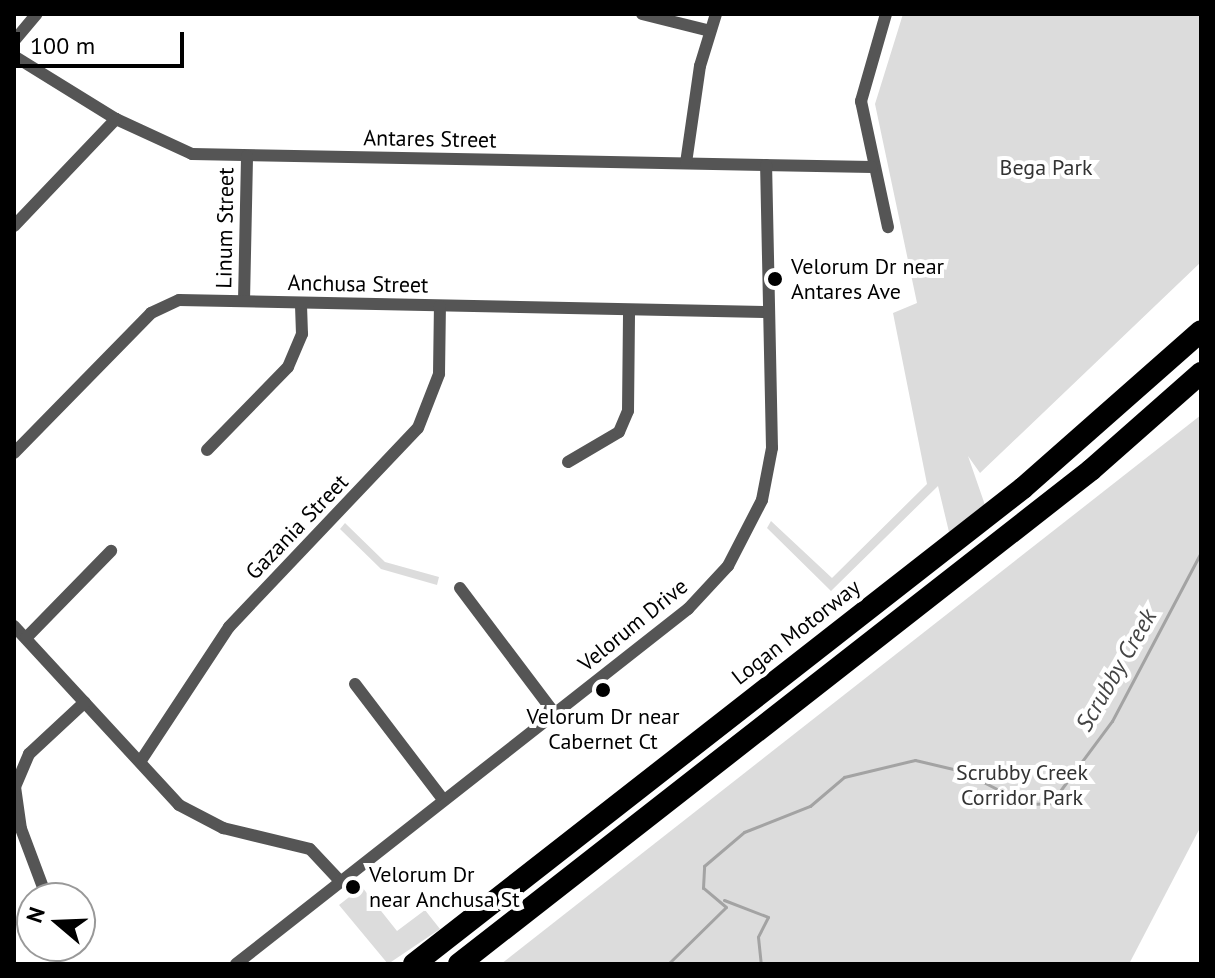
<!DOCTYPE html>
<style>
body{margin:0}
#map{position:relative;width:1215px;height:978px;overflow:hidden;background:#fff;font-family:"PT Sans",sans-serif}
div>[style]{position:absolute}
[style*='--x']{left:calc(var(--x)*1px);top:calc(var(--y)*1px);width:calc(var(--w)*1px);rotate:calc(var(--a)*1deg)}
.green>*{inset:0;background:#dcdcdc}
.stream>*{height:3px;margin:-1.5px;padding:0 1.5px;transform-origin:1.5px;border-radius:1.5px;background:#a3a3a3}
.minor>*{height:12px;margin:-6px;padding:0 6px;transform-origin:6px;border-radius:6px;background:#555}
.motorway>*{height:22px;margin:-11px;padding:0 11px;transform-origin:11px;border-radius:11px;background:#000}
.dots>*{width:22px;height:22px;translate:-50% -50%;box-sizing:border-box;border:4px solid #fff;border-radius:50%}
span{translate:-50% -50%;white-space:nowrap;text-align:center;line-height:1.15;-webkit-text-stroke:8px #fff;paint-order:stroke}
.street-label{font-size:22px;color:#000}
.park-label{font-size:22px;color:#333}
.poi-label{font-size:22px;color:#000}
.left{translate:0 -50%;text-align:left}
.water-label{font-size:24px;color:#444;font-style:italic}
.frame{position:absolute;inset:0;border:16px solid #000;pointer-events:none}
.north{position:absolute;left:16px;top:882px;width:80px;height:80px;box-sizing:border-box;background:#fff;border:2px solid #999;border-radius:50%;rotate:289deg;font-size:22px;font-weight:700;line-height:32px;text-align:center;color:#000}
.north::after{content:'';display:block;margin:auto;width:28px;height:36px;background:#000;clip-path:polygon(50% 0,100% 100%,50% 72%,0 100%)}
.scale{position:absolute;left:16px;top:32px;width:168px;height:36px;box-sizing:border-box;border:4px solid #000;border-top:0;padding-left:10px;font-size:24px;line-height:28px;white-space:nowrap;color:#000;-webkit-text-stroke:6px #fff;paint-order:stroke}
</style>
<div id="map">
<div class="green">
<div style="clip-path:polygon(903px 14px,1201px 14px,1201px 262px,980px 473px,968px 456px,985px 505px,949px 532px,938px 486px,831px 591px,767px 528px,771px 521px,832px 578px,927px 484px,893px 313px,917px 303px,875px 104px)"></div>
<div style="clip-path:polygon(1201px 415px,1201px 826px,1129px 964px,501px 964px)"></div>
<div style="clip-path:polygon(345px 523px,385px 562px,439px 577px,437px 585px,381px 569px,340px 529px)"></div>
<div style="clip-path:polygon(362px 887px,397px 931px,425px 910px,440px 929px,388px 964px,339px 905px)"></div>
</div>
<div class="stream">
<div style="--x:724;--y:900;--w:47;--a:21.1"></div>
<div style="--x:768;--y:917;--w:22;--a:117"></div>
<div style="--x:758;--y:937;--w:27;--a:84"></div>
<div style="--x:668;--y:964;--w:81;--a:-44.5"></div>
<div style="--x:726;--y:907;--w:30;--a:-140"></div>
<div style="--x:703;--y:888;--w:22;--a:-87"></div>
<div style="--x:704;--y:866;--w:52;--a:-40.4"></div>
<div style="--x:744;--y:832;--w:71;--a:-21.5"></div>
<div style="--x:810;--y:806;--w:45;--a:-40.5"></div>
<div style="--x:844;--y:777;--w:73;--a:-13.5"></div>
<div style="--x:915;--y:760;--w:48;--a:13.2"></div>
<div style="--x:962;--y:771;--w:72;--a:27.3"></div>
<div style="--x:1026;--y:804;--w:25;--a:-2"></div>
<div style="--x:1051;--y:803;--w:102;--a:-53.4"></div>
<div style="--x:1112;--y:721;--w:191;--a:-62.2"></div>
</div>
<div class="minor">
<div style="--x:642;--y:14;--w:70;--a:14"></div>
<div style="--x:886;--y:14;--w:91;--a:106"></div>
<div style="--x:861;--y:101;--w:129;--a:77.9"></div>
<div style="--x:14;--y:41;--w:35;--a:-50"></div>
<div style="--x:14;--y:56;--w:120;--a:31.7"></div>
<div style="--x:116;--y:119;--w:84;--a:24.7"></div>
<div style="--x:192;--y:154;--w:680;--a:1.1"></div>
<div style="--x:686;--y:163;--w:98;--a:-81.8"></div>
<div style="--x:700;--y:66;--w:54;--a:-72.9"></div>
<div style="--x:14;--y:226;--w:148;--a:-46.4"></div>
<div style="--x:244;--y:301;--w:145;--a:-88.8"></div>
<div style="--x:207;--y:450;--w:116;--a:-45.7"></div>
<div style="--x:288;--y:367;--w:36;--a:-67"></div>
<div style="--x:302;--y:334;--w:31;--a:-92"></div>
<div style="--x:14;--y:453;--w:196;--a:-45.6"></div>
<div style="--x:151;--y:313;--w:31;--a:-25"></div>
<div style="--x:179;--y:300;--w:585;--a:1.18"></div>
<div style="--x:568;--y:462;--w:59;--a:-30.5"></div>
<div style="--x:619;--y:432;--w:23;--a:-67"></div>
<div style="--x:628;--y:411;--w:101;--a:-89.4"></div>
<div style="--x:460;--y:588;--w:158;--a:53"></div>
<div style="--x:14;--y:626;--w:243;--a:47.3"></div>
<div style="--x:179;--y:805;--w:50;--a:27.6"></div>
<div style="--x:223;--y:828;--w:89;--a:13.6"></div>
<div style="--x:310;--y:849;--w:45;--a:46.8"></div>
<div style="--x:26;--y:638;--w:122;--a:-45.7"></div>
<div style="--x:355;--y:684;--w:142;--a:52.7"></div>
<div style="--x:140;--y:762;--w:162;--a:-56.6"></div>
<div style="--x:229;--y:627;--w:274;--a:-46.5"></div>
<div style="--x:418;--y:428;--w:58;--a:-68.7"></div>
<div style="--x:439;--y:374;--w:68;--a:-89.2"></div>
<div style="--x:47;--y:898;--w:74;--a:-110.6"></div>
<div style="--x:21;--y:829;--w:42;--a:-98.1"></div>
<div style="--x:15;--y:787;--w:36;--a:-67"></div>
<div style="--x:29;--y:754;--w:76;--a:-42.9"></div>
<div style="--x:236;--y:964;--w:575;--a:-38.15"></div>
<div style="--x:688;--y:609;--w:59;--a:-47.1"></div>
<div style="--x:728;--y:566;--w:74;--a:-62.7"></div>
<div style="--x:762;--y:500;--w:53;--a:-79.1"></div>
<div style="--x:772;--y:448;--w:283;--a:-91.2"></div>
</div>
<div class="motorway">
<div style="--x:414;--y:964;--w:773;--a:-38.01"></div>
<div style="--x:1023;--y:488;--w:237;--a:-41.4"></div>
<div style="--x:459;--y:964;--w:802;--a:-38.01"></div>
<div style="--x:1091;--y:470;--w:147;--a:-41.4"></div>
</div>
<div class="dots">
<div style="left:775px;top:279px;background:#000"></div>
<div style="left:603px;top:690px;background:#000"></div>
<div style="left:353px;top:887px;background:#000"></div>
</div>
<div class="street-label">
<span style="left:430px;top:139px;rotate:1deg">Antares Street</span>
<span style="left:225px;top:228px;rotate:-89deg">Linum Street</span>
<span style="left:358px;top:284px;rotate:1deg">Anchusa Street</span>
<span style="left:297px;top:527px;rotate:-46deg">Gazania Street</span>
<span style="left:633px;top:625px;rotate:-39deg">Velorum Drive</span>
<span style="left:796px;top:632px;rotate:-38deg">Logan Motorway</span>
</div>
<div class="park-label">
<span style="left:1046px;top:168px">Bega Park</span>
<span style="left:1022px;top:785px">Scrubby Creek<br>Corridor Park</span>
</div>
<div class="poi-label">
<span class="left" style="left:791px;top:279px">Velorum Dr near<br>Antares Ave</span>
<span style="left:603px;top:729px">Velorum Dr near<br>Cabernet Ct</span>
<span class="left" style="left:369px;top:887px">Velorum Dr<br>near Anchusa St</span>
</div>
<div class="water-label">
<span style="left:1116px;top:670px;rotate:-60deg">Scrubby Creek</span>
</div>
<div class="frame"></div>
<div class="north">N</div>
<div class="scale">100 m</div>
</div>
